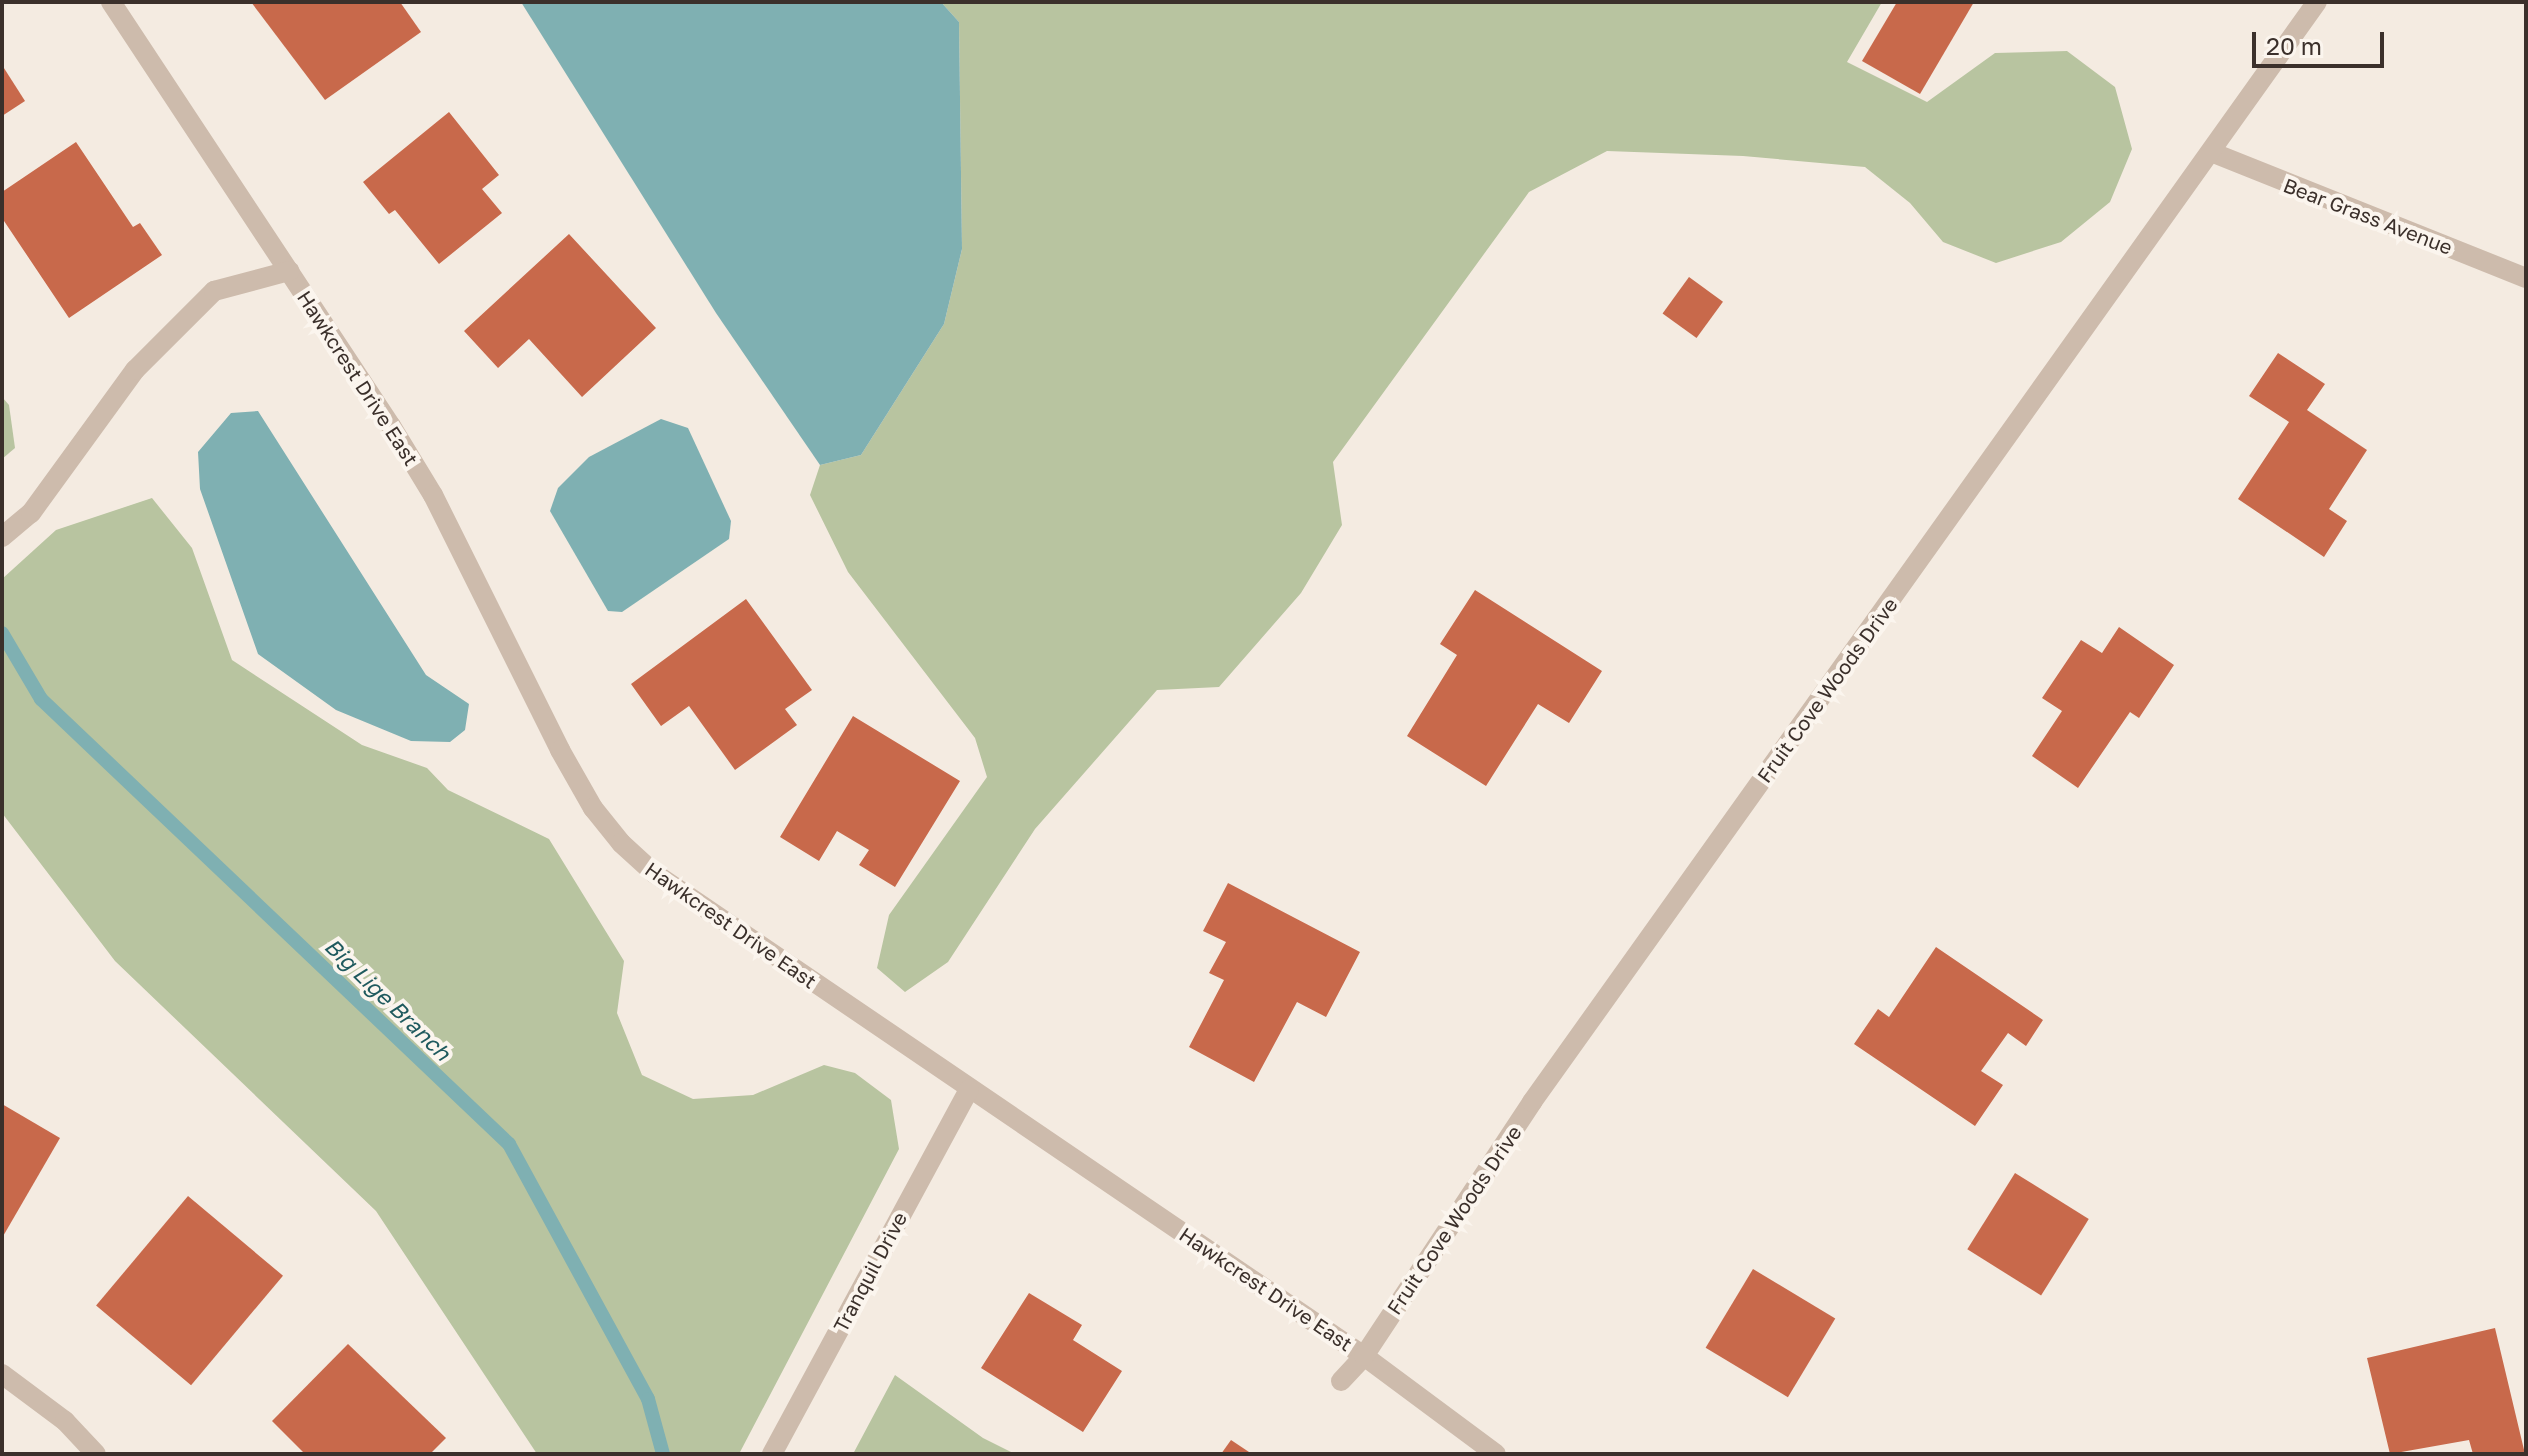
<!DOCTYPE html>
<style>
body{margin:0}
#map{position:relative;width:2528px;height:1456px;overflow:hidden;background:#f4ebe1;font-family:"Golos Text",sans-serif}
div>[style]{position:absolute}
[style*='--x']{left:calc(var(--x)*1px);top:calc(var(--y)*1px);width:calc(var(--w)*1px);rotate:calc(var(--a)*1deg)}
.green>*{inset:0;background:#b8c4a0}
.water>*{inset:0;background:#7fb0b2}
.stream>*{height:14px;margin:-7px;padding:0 7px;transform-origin:7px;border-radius:7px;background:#7fb0b2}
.building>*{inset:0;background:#c8694b;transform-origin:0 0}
.minor>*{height:20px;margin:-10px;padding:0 10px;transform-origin:10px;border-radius:10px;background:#cdbbac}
span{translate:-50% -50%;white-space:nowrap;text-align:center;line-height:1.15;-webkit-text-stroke:8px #fbf5ee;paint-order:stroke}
.street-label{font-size:20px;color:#3b302b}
.water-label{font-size:22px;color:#1f5a5e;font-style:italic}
.frame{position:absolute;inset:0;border:4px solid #3b302b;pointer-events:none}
.scale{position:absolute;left:2252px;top:32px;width:132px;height:36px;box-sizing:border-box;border:4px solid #3b302b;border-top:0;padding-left:10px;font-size:24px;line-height:28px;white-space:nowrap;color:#3b302b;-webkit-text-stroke:6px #fbf5ee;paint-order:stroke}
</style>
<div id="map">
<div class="green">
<div style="clip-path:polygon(941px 2px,1882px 2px,1847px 62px,1927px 102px,1995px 53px,2067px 51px,2115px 87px,2132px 149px,2110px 202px,2061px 242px,1996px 263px,1943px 242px,1910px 203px,1865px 167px,1743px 156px,1607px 151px,1529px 192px,1333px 462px,1342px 525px,1301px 593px,1219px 687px,1157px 690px,1035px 829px,948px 962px,905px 992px,877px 968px,889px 915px,987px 777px,975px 738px,848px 572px,810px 495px,820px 465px,861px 455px,944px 324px,962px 249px,959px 22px)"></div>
<div style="clip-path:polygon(2px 397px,9px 405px,15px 448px,2px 459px)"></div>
<div style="clip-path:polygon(152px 498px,192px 548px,232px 660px,362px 745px,427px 768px,448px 790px,549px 839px,624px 961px,617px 1013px,642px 1075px,693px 1099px,753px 1095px,824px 1065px,855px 1073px,891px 1100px,899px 1149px,739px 1454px,537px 1454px,376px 1211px,115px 961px,2px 813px,2px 579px,56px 530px)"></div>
<div style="clip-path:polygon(895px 1375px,983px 1438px,1015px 1454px,853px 1454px)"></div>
</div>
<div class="water">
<div style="clip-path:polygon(521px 2px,941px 2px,959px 22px,962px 249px,944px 324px,861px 455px,820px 465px,716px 313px)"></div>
<div style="clip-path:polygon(258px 411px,426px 675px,469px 704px,465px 730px,450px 742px,411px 741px,336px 710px,258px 654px,200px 489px,198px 452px,231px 413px)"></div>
<div style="clip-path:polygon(661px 419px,688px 428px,731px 521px,729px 539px,622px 612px,608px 611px,550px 511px,558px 488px,589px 457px)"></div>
</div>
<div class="stream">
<div style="--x:2;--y:633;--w:77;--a:59.4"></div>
<div style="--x:41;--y:699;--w:646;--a:43.56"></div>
<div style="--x:509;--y:1144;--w:290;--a:61.4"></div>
<div style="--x:648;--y:1399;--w:57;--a:74.7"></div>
</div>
<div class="building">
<div style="clip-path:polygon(251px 2px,400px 2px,421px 32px,325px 100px)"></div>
<div style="clip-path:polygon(1897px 2px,1974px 2px,1920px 94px,1862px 61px)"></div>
<div style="clip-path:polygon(2px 65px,25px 101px,2px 116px)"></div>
<div style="clip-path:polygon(449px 112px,499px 175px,482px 189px,502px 213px,439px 264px,395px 210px,389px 214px,363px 182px)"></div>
<div style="clip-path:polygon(76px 142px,133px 227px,140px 223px,162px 255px,69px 318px,2px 218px,2px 192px)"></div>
<div style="clip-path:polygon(569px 234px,656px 328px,582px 397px,529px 339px,498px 368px,464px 331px)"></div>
<div style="left:1689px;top:277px;width:42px;height:45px;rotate:36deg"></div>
<div style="clip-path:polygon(2278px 353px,2325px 384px,2307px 410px,2367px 450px,2329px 509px,2347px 521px,2324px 557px,2238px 499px,2289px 422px,2249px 396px)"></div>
<div style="clip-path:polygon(1475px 590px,1602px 671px,1569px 723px,1538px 704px,1486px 786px,1407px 736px,1457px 655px,1440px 644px)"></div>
<div style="clip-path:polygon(746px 599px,812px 690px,785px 709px,797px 725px,735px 770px,689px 706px,661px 726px,631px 684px)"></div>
<div style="clip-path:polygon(2119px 627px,2174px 665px,2139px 718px,2130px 712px,2078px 788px,2032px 756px,2062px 711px,2042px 698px,2081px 640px,2102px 653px)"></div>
<div style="clip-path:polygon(853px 716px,960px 781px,895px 887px,859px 865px,869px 850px,837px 831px,819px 861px,780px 837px)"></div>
<div style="clip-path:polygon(1228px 883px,1360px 952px,1326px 1017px,1297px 1002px,1254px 1082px,1189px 1047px,1224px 980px,1209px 973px,1226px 942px,1203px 931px)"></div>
<div style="clip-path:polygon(1936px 947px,2043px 1020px,2026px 1046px,2008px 1033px,1981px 1071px,2003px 1085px,1975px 1126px,1854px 1044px,1878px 1009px,1889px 1017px)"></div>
<div style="clip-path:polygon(2px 1104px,60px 1138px,2px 1238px)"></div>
<div style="left:2015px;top:1173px;width:87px;height:90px;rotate:32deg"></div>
<div style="left:188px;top:1196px;width:124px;height:143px;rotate:40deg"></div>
<div style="left:1753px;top:1269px;width:96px;height:92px;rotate:31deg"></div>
<div style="clip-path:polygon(1029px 1293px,1082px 1325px,1073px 1340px,1122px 1371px,1083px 1432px,981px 1368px)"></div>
<div style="clip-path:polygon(2495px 1328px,2525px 1454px,2473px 1454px,2469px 1440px,2390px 1454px,2367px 1358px)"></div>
<div style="clip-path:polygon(348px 1344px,446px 1438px,430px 1454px,305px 1454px,272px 1421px)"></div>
<div style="clip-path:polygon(1231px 1440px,1252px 1454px,1221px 1454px)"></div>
</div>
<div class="minor">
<div style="--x:111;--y:2;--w:508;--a:56.56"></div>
<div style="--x:391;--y:426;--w:81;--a:58.7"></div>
<div style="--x:433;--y:495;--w:285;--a:63.5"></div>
<div style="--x:560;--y:750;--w:67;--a:60.4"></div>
<div style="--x:593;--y:808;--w:45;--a:51.3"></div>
<div style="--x:621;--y:843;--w:45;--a:42.3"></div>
<div style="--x:654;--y:873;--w:859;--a:34.23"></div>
<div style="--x:1364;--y:1356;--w:164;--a:36.6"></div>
<div style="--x:2211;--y:152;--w:339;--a:21.8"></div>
<div style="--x:2;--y:537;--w:38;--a:-40"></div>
<div style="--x:31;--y:513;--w:177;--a:-54"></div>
<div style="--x:135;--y:370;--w:112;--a:-45"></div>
<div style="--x:214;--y:291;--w:78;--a:-14.9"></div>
<div style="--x:2;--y:1374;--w:79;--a:36.7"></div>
<div style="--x:65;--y:1421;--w:45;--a:46.8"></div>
<div style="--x:1341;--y:1381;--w:34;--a:-47"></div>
<div style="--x:1364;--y:1356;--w:305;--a:-56.5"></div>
<div style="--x:1532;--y:1102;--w:1351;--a:-54.49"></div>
<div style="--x:772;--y:1454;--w:414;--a:-61.6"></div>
</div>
<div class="street-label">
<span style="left:2368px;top:216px;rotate:21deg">Bear Grass Avenue</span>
<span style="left:358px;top:378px;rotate:57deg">Hawkcrest Drive East</span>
<span style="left:1827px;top:690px;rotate:-54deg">Fruit Cove Woods Drive</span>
<span style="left:731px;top:925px;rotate:35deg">Hawkcrest Drive East</span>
<span style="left:1454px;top:1220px;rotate:-56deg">Fruit Cove Woods Drive</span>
<span style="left:870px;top:1272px;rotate:-62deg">Tranquil Drive</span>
<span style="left:1266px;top:1289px;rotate:34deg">Hawkcrest Drive East</span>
</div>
<div class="water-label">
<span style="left:388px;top:999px;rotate:44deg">Big Lige Branch</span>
</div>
<div class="frame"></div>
<div class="scale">20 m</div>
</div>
